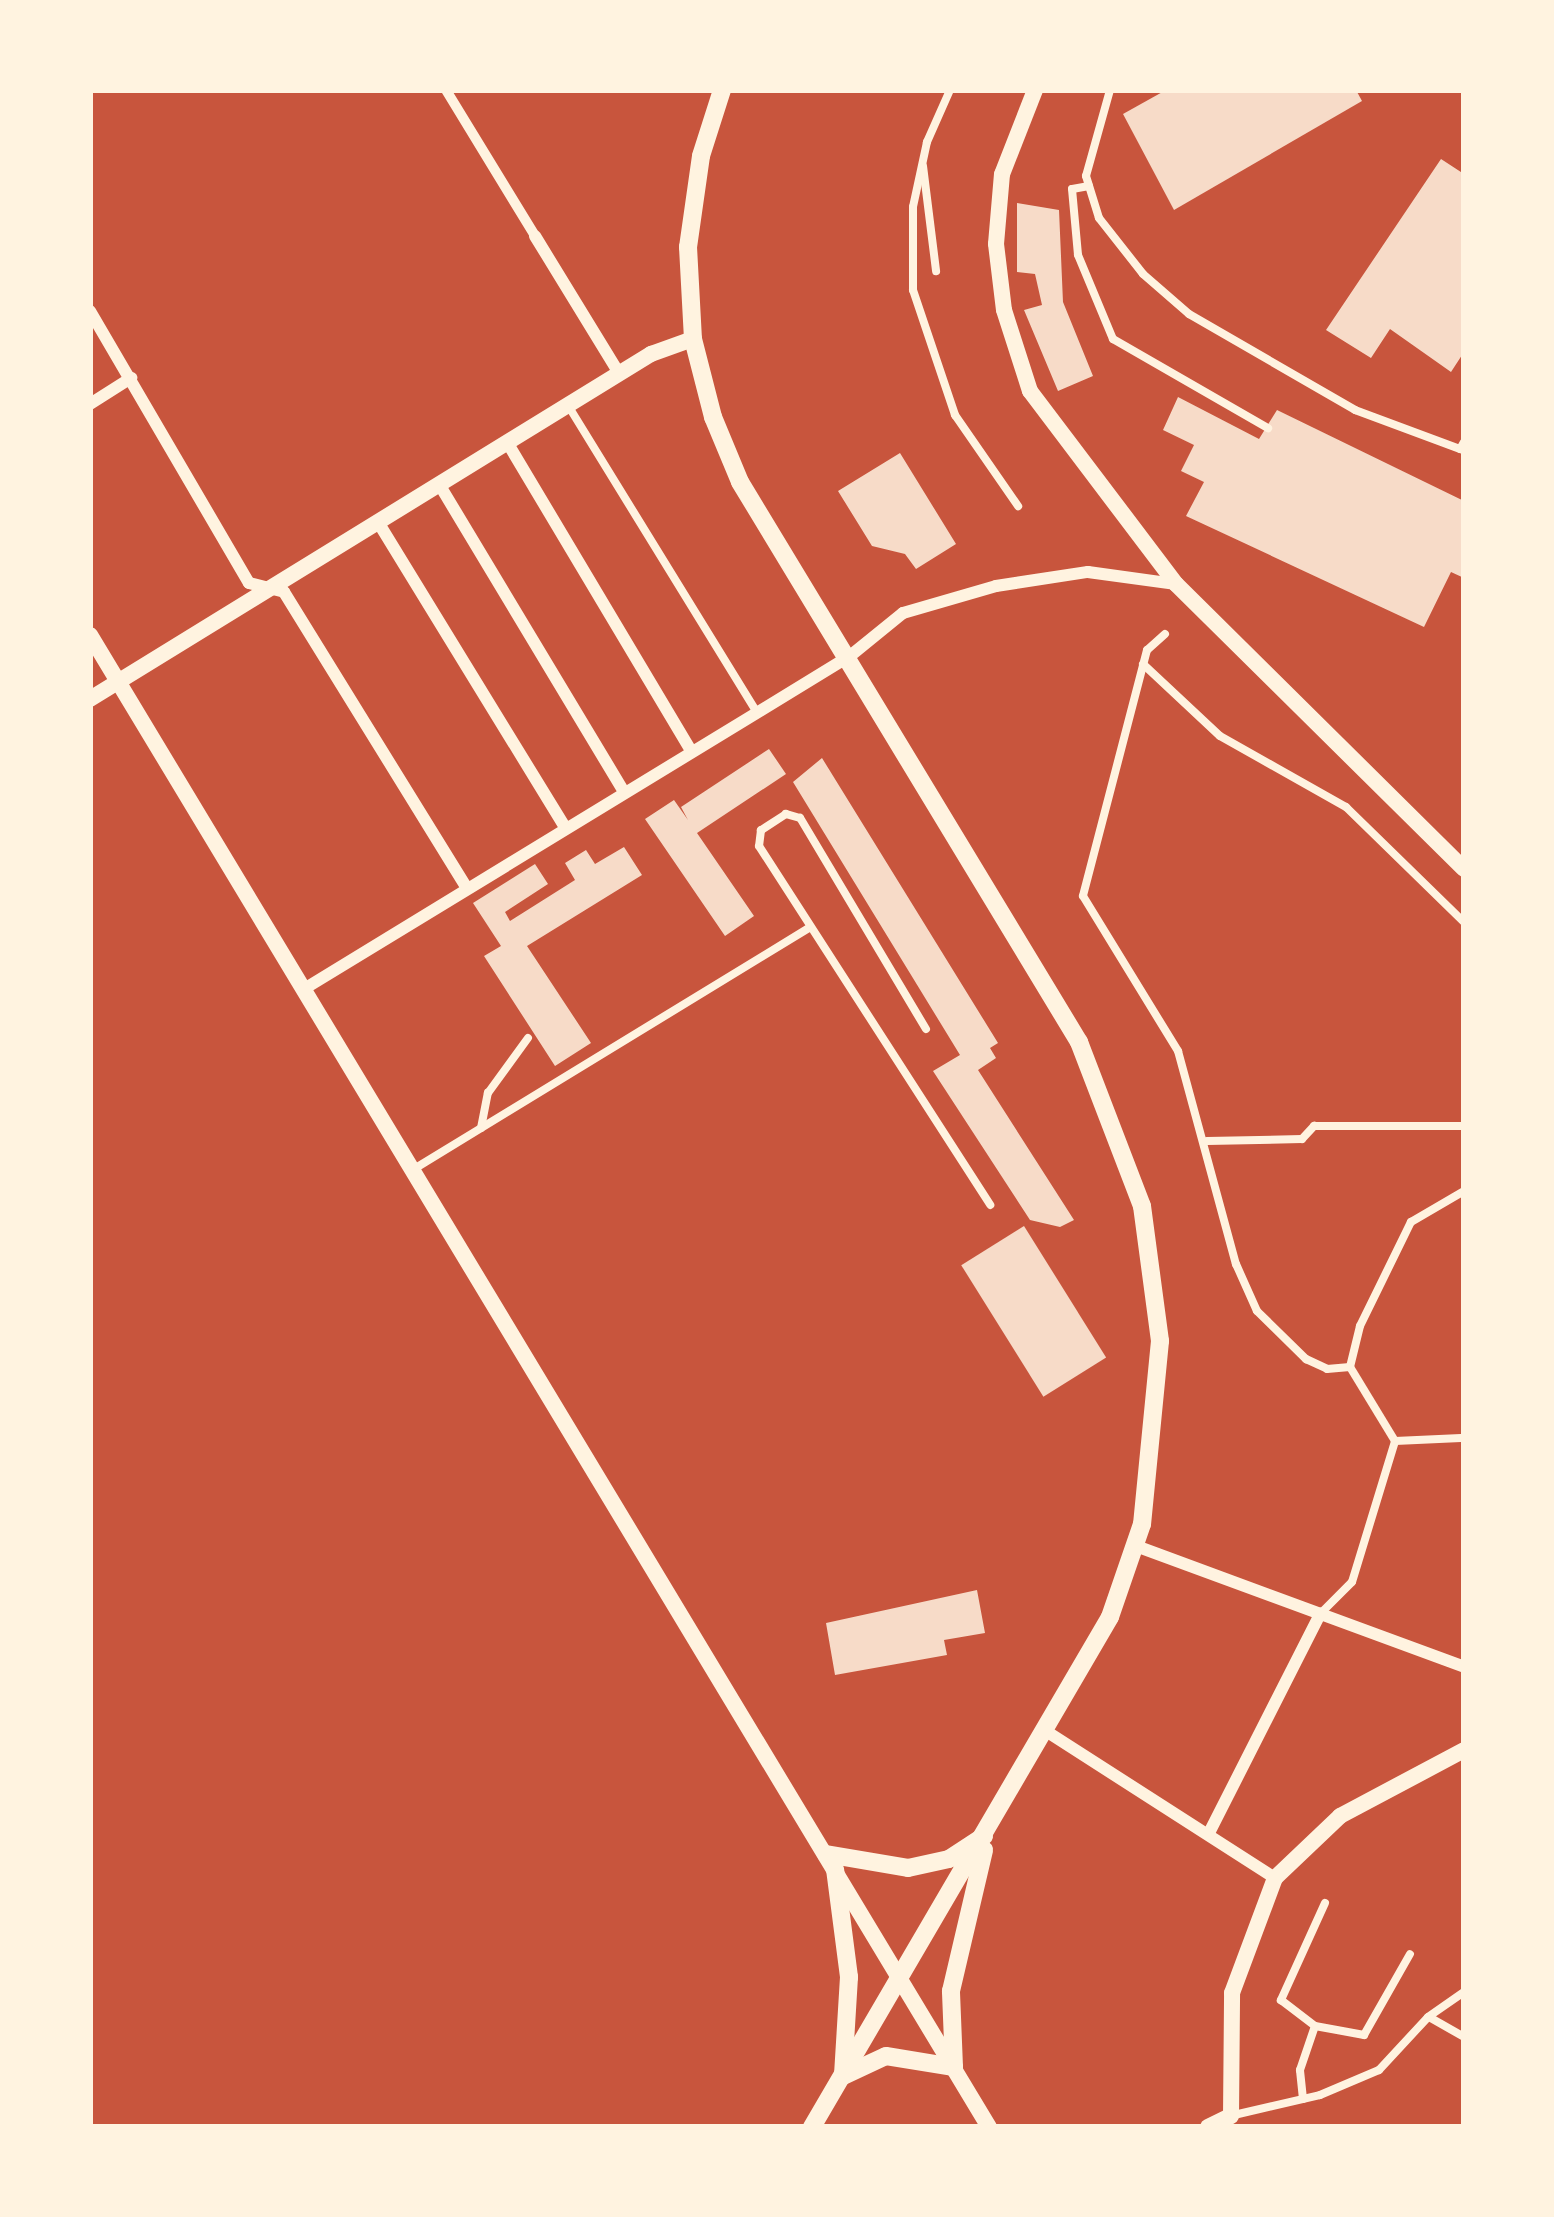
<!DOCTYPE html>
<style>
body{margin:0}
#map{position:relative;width:1554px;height:2217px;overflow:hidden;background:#c8553d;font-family:"Playfair Display",serif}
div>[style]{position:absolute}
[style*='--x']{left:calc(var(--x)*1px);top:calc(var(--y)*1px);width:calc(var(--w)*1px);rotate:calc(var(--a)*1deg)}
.building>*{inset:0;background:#f7dbc8;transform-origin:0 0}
.service>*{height:8px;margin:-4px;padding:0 4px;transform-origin:4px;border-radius:4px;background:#fff3e0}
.pedestrian>*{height:10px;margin:-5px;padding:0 5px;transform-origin:5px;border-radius:5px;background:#fff3e0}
.minor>*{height:12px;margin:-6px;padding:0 6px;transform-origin:6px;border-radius:6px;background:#fff3e0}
.tertiary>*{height:16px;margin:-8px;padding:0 8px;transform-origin:8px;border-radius:8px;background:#fff3e0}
.secondary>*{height:18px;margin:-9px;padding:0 9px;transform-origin:9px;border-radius:9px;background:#fff3e0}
span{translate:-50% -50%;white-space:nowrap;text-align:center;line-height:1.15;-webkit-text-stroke:12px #fff3e0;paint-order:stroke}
.frame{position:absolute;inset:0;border:93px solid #fff3e0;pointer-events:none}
</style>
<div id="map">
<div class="building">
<div style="clip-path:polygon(1166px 90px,1356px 90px,1362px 101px,1174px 210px,1123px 114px)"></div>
<div style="clip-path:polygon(1441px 159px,1464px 174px,1464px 352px,1451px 372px,1390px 329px,1371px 358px,1326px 330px)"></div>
<div style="clip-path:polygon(1017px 203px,1059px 210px,1063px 302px,1093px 376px,1058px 391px,1024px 310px,1042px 305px,1035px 274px,1017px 272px)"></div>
<div style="clip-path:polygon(1178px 397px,1259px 439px,1277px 410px,1464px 501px,1464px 578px,1451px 572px,1424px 627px,1186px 516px,1204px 482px,1181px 471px,1194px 445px,1163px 430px)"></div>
<div style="clip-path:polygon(900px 453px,956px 544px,916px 569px,905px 554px,872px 546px,838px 491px)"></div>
<div style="clip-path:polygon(769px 749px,786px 774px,697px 833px,754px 916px,725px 936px,645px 819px,674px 800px,688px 820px,681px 807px)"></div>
<div style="clip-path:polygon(822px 758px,998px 1043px,990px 1048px,996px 1058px,978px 1070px,1074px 1220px,1060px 1227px,1030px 1220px,933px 1071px,960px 1055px,793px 782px)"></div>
<div style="clip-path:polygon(624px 847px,642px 875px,527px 946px,591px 1043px,555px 1066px,484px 956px,501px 946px,473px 903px,535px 864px,548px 884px,505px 912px,510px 921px,575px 880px,565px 863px,586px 850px,595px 864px)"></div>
<div style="left:1024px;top:1226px;width:155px;height:74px;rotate:58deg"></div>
<div style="clip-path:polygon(977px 1590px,985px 1633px,944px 1640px,947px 1655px,835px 1675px,826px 1623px)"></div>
</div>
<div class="service">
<div style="--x:950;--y:90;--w:57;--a:113.9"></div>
<div style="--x:927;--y:142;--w:66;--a:102.2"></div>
<div style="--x:913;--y:207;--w:83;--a:90"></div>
<div style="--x:913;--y:290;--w:132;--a:71.4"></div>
<div style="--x:955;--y:415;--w:111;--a:55.3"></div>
<div style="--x:1110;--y:90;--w:89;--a:105.6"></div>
<div style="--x:1086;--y:176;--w:44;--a:72.8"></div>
<div style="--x:1099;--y:218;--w:71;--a:51.8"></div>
<div style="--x:1143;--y:274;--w:61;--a:41"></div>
<div style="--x:1189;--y:314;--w:192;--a:30"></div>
<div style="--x:1355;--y:410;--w:112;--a:20.4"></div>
<div style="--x:1460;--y:449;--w:8;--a:-60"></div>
<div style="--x:923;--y:166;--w:106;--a:82.9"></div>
<div style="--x:1089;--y:186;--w:17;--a:170"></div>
<div style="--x:1072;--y:189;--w:66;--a:84.8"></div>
<div style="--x:1078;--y:255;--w:91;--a:67.4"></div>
<div style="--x:1113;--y:339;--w:179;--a:29.9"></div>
<div style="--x:569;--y:407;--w:358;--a:58.4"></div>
<div style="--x:1165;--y:634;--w:24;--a:138"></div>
<div style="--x:1147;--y:650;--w:254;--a:104.6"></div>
<div style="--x:1083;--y:896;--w:182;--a:58.5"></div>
<div style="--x:1178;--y:1051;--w:221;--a:74.8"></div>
<div style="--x:1236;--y:1264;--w:51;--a:65.9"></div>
<div style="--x:1257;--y:1311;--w:69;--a:44.4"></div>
<div style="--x:1306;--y:1359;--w:23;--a:25"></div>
<div style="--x:1327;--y:1369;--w:23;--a:-5"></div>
<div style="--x:1143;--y:664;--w:105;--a:43.1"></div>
<div style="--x:1220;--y:736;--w:145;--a:29.4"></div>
<div style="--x:1346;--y:807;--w:165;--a:44.3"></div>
<div style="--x:926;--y:1029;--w:246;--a:-120.8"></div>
<div style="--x:800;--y:818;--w:15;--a:-164"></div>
<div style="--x:786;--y:814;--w:30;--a:147"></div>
<div style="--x:761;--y:830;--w:16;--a:97"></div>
<div style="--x:759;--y:846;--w:427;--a:57.2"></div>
<div style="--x:481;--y:1128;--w:36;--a:-79"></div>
<div style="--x:488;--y:1093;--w:68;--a:-54"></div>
<div style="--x:1207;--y:1141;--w:95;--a:-1.2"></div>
<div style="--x:1302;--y:1139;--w:18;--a:-47"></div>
<div style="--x:1314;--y:1126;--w:150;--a:0"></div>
<div style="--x:414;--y:1169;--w:464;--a:-31.4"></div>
<div style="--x:1395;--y:1441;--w:66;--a:-2.6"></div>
<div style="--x:1320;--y:1614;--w:45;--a:-45"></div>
<div style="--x:1352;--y:1582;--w:147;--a:-73"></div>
<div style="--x:1395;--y:1441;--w:87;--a:-121.3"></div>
<div style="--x:1350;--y:1367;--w:42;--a:-76.3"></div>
<div style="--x:1360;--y:1326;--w:116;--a:-63.9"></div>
<div style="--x:1411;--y:1222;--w:61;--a:-30.3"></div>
<div style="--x:1325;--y:1903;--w:107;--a:114.4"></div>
<div style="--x:1281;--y:2000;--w:43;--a:37.4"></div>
<div style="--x:1315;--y:2026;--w:50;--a:10.4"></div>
<div style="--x:1364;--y:2035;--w:93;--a:-60.4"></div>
<div style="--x:1429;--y:2017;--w:40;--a:29.7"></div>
<div style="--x:1303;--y:2099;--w:29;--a:-96"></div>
<div style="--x:1300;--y:2070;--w:46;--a:-71.2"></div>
<div style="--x:1234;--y:2115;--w:88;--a:-13.1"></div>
<div style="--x:1320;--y:2095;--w:64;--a:-23"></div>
<div style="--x:1379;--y:2070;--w:72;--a:-47.2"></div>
<div style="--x:1428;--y:2017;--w:44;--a:-34.8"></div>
</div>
<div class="pedestrian">
<div style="--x:446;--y:90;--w:171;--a:58.6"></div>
</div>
<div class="minor">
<div style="--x:535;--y:236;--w:161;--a:58.5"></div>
<div style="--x:90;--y:311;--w:315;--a:59.7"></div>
<div style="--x:249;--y:583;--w:36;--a:14"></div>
<div style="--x:284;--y:592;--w:347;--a:58.3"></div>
<div style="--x:90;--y:404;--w:49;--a:-32.4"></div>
<div style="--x:507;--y:442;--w:360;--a:59.2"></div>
<div style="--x:439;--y:484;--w:359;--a:59"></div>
<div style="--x:378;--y:522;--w:358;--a:58.5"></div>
<div style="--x:304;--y:989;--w:640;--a:-31.38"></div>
<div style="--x:850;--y:656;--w:68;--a:-39.1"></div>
<div style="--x:903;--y:613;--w:97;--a:-16.2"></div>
<div style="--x:996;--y:586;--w:93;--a:-8.7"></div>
<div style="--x:1088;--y:572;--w:89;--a:7.8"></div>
<div style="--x:1136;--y:1546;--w:350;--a:20.2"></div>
<div style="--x:1049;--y:1733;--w:269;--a:32.7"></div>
<div style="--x:1209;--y:1833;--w:246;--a:-63.1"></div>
</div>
<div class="tertiary">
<div style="--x:1035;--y:90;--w:90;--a:111.4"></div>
<div style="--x:1002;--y:174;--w:70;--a:94.9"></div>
<div style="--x:996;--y:244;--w:66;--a:83.1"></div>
<div style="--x:1004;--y:310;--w:85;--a:72.2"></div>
<div style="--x:1030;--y:391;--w:242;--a:52.9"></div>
<div style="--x:1176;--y:584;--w:405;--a:44.7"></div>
<div style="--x:90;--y:635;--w:1742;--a:58.93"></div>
<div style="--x:90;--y:699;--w:659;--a:-31.59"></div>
<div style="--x:651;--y:354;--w:45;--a:-19.7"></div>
<div style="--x:1208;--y:2127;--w:25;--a:-26"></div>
<div style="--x:1231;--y:2116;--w:123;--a:-89.5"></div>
<div style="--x:1232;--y:1993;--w:123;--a:-69.5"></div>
<div style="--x:1275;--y:1878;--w:90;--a:-43.6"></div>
<div style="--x:1340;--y:1816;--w:140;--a:-28"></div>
</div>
<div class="secondary">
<div style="--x:722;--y:90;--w:69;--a:107.7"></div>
<div style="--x:701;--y:156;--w:92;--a:98.1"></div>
<div style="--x:688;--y:247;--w:92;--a:86.9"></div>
<div style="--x:693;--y:339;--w:81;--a:75.6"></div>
<div style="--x:713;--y:417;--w:70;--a:67.4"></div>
<div style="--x:740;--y:482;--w:655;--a:58.81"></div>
<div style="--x:1079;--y:1042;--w:176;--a:69"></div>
<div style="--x:1142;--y:1206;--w:136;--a:82.4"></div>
<div style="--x:1160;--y:1341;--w:184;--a:95.6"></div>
<div style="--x:1142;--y:1524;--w:98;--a:109"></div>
<div style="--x:1110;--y:1617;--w:591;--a:120.3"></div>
<div style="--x:826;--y:1854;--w:83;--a:9.7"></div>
<div style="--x:908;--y:1868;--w:42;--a:-12.4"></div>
<div style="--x:949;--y:1859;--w:42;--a:-33.3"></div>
<div style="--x:835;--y:1869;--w:109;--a:82.6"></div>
<div style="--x:849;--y:1977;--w:99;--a:93.5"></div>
<div style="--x:843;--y:2076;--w:47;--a:-24.9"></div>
<div style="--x:886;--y:2056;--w:69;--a:9.2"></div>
<div style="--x:954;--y:2067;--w:76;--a:-92.3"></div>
<div style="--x:951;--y:1991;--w:145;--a:-76.8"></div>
</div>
<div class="frame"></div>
</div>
